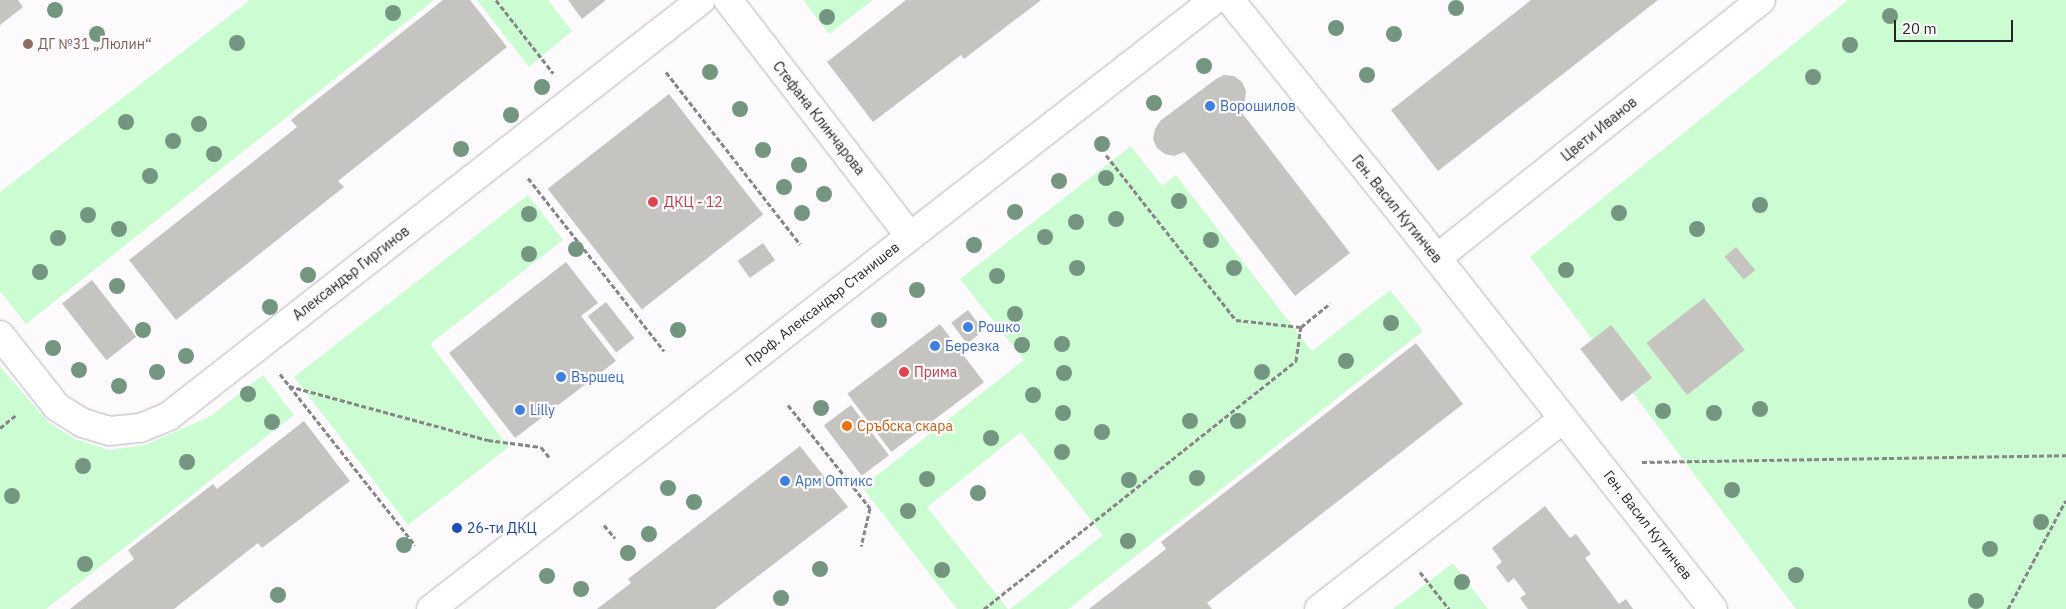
<!DOCTYPE html>
<meta charset="utf-8">
<style>
body{margin:0}
#map{position:relative;width:2066px;height:609px;overflow:hidden;background:#fdfafd;font-family:"IBM Plex Sans",sans-serif}
div>[style]{position:absolute}
[style*='--x']{left:calc(var(--x)*1px);top:calc(var(--y)*1px);width:calc(var(--w)*1px);rotate:calc(var(--a)*1deg)}
.green>*{inset:0;background:#ccfcd2}
.building>*{inset:0;background:#c6c4c1;transform-origin:0 0}
.path>*{height:3px;margin-top:-1.5px;transform-origin:0;background:repeating-linear-gradient(90deg,#878587 0 5px,transparent 0 7.5px)}
.roads{filter:drop-shadow(0 0 1px #b5b2b5) drop-shadow(0 0 1px #b5b2b5)}
.minor>*{height:28px;margin:-14px;padding:0 14px;transform-origin:14px;border-radius:14px;background:#fff}
.trees>*{width:16px;height:16px;margin:-8px;border-radius:50%;background:#749680}
.dots>*{width:14px;height:14px;translate:-50% -50%;box-sizing:border-box;border:2px solid #fdfafd;border-radius:50%}
span{translate:-50% -50%;white-space:nowrap;text-align:center;line-height:1.15;-webkit-text-stroke:4.5px #fdfafd;paint-order:stroke}
.education-label{font-size:14px;color:#785e54}
.left{translate:0 -50%;text-align:left}
.shop-label{font-size:14px;color:#366cbe}
.street-label{font-size:14px;color:#262526}
.health-label{font-size:14px;color:#be3a42}
.food-label{font-size:14px;color:#c56008}
.transit-label{font-size:14px;color:#164399}
.scale{position:absolute;left:1894px;top:20px;width:119px;height:22px;box-sizing:border-box;border:2px solid #262526;border-top:0;padding-left:6px;font-size:15px;line-height:18px;white-space:nowrap;color:#262526;-webkit-text-stroke:4px #fdfafd;paint-order:stroke}
</style>
<div id="map">
<div class="green">
<div style="clip-path:polygon(250px 0,434px 0,26px 324px,0 291px,0 192px)"></div>
<div style="clip-path:polygon(477px 0,548px 0,572px 31px,529px 67px)"></div>
<div style="clip-path:polygon(803px 0,873px 0,829px 34px)"></div>
<div style="clip-path:polygon(1848px 0,2066px 0,2066px 609px,1796px 609px,1530px 257px)"></div>
<div style="clip-path:polygon(1131px 146px,1162px 186px,1176px 175px,1312px 351px,1390px 290px,1423px 331px,1068px 609px,1010px 609px,1103px 535px,1021px 432px,927px 507px,1008px 609px,957px 609px,862px 487px,1024px 360px,960px 279px)"></div>
<div style="clip-path:polygon(528px 195px,563px 240px,430px 344px,509px 447px,408px 525px,294px 377px)"></div>
<div style="clip-path:polygon(0 366px,48px 422px,75px 439px,109px 450px,145px 445px,211px 416px,263px 375px,294px 415px,46px 609px,0 609px)"></div>
<div style="clip-path:polygon(1453px 563px,1488px 609px,1393px 609px)"></div>
</div>
<div class="building">
<div style="clip-path:polygon(0 0,18px 0,23px 7px,0 25px)"></div>
<div style="clip-path:polygon(443px 0,470px 0,507px 47px,338px 181px,344px 187px,176px 320px,129px 260px,297px 127px,291px 120px)"></div>
<div style="clip-path:polygon(568px 0,606px 0,582px 19px)"></div>
<div style="clip-path:polygon(906px 0,1041px 0,964px 59px,961px 55px,873px 122px,827px 62px)"></div>
<div style="clip-path:polygon(1531px 0,1658px 0,1438px 171px,1391px 110px)"></div>
<div style="clip-path:polygon(1224px 75px,1234px 76px,1242px 82px,1246px 91px,1245px 101px,1239px 109px,1350px 253px,1295px 296px,1184px 152px,1174px 156px,1165px 154px,1157px 148px,1153px 139px,1155px 129px,1160px 121px,1216px 79px)"></div>
<div style="left:669px;top:94px;width:153px;height:154px;rotate:52deg"></div>
<div style="left:763px;top:243px;width:21px;height:31px;rotate:55deg"></div>
<div style="left:1736px;top:247px;width:30px;height:15px;rotate:50deg"></div>
<div style="clip-path:polygon(566px 262px,598px 303px,581px 316px,616px 361px,515px 438px,449px 353px)"></div>
<div style="left:92px;top:280px;width:72px;height:38px;rotate:52deg"></div>
<div style="left:1704px;top:298px;width:66px;height:73px;rotate:52deg"></div>
<div style="left:606px;top:302px;width:46px;height:23px;rotate:52deg"></div>
<div style="left:968px;top:310px;width:26px;height:21px;rotate:53deg"></div>
<div style="left:940px;top:324px;width:73px;height:116px;rotate:53deg"></div>
<div style="left:1611px;top:325px;width:67px;height:39px;rotate:52deg"></div>
<div style="clip-path:polygon(1416px 343px,1463px 404px,1207px 603px,1212px 609px,1089px 609px,1166px 549px,1161px 542px)"></div>
<div style="left:851px;top:405px;width:63px;height:34px;rotate:53deg"></div>
<div style="clip-path:polygon(304px 421px,350px 481px,262px 548px,258px 543px,174px 609px,70px 609px,134px 559px,128px 550px,213px 484px,217px 489px)"></div>
<div style="clip-path:polygon(800px 446px,848px 507px,715px 609px,597px 609px,631px 583px,628px 579px)"></div>
<div style="clip-path:polygon(1545px 506px,1570px 538px,1576px 534px,1591px 554px,1585px 558px,1619px 604px,1626px 599px,1633px 609px,1528px 609px,1520px 598px,1526px 594px,1514px 578px,1508px 583px,1496px 567px,1502px 562px,1492px 548px)"></div>
</div>
<div class="path">
<div style="--x:496;--y:0;--w:93;--a:52"></div>
<div style="--x:666;--y:72;--w:218;--a:52.1"></div>
<div style="--x:1106;--y:155;--w:210;--a:51.8"></div>
<div style="--x:1236;--y:320;--w:65;--a:6.1"></div>
<div style="--x:1301;--y:327;--w:38;--a:-39"></div>
<div style="--x:528;--y:178;--w:220;--a:51.8"></div>
<div style="--x:280;--y:374;--w:218;--a:51.7"></div>
<div style="--x:289;--y:386;--w:206;--a:15.2"></div>
<div style="--x:488;--y:440;--w:53;--a:7.5"></div>
<div style="--x:541;--y:447;--w:13;--a:51"></div>
<div style="--x:788;--y:405;--w:132;--a:51.5"></div>
<div style="--x:870;--y:508;--w:39;--a:103"></div>
<div style="--x:0;--y:428;--w:22;--a:-39"></div>
<div style="--x:1642;--y:462;--w:424;--a:-0.9"></div>
<div style="--x:604;--y:525;--w:17;--a:50"></div>
<div style="--x:1420;--y:572;--w:47;--a:51.9"></div>
<div style="--x:984;--y:609;--w:399;--a:-38.5"></div>
<div style="--x:1296;--y:361;--w:34;--a:-82"></div>
<div style="--x:2008;--y:609;--w:123;--a:-62"></div>
</div>
<div class="roads">
<div class="minor">
<div style="--x:728;--y:0;--w:298;--a:52.4"></div>
<div style="--x:1230;--y:0;--w:300;--a:51.2"></div>
<div style="--x:1418;--y:234;--w:477;--a:51.8"></div>
<div style="--x:1437;--y:258;--w:414;--a:-38.5"></div>
<div style="--x:0;--y:335;--w:92;--a:51.6"></div>
<div style="--x:57;--y:407;--w:31;--a:32"></div>
<div style="--x:83;--y:423;--w:28;--a:17"></div>
<div style="--x:110;--y:431;--w:30;--a:-6"></div>
<div style="--x:140;--y:428;--w:31;--a:-22"></div>
<div style="--x:169;--y:416;--w:675;--a:-38.02"></div>
<div style="--x:431;--y:609;--w:992;--a:-37.87"></div>
<div style="--x:1319;--y:609;--w:309;--a:-37.9"></div>
</div>
</div>
<div class="trees">
<div style="left:1456px;top:8px"></div>
<div style="left:55px;top:10px"></div>
<div style="left:393px;top:13px"></div>
<div style="left:1890px;top:16px"></div>
<div style="left:827px;top:17px"></div>
<div style="left:1336px;top:28px"></div>
<div style="left:97px;top:34px"></div>
<div style="left:1394px;top:34px"></div>
<div style="left:237px;top:43px"></div>
<div style="left:1850px;top:45px"></div>
<div style="left:1204px;top:66px"></div>
<div style="left:710px;top:72px"></div>
<div style="left:1367px;top:75px"></div>
<div style="left:1813px;top:77px"></div>
<div style="left:542px;top:87px"></div>
<div style="left:1154px;top:103px"></div>
<div style="left:740px;top:109px"></div>
<div style="left:511px;top:115px"></div>
<div style="left:126px;top:122px"></div>
<div style="left:199px;top:124px"></div>
<div style="left:173px;top:141px"></div>
<div style="left:1102px;top:144px"></div>
<div style="left:461px;top:149px"></div>
<div style="left:763px;top:150px"></div>
<div style="left:214px;top:154px"></div>
<div style="left:799px;top:165px"></div>
<div style="left:150px;top:176px"></div>
<div style="left:1106px;top:178px"></div>
<div style="left:1059px;top:181px"></div>
<div style="left:784px;top:187px"></div>
<div style="left:824px;top:194px"></div>
<div style="left:1179px;top:201px"></div>
<div style="left:1760px;top:205px"></div>
<div style="left:1015px;top:212px"></div>
<div style="left:802px;top:213px"></div>
<div style="left:1619px;top:213px"></div>
<div style="left:529px;top:214px"></div>
<div style="left:88px;top:215px"></div>
<div style="left:1116px;top:219px"></div>
<div style="left:1076px;top:222px"></div>
<div style="left:119px;top:229px"></div>
<div style="left:1697px;top:229px"></div>
<div style="left:1045px;top:237px"></div>
<div style="left:58px;top:238px"></div>
<div style="left:1211px;top:240px"></div>
<div style="left:974px;top:245px"></div>
<div style="left:576px;top:249px"></div>
<div style="left:529px;top:254px"></div>
<div style="left:1077px;top:268px"></div>
<div style="left:1234px;top:268px"></div>
<div style="left:1566px;top:270px"></div>
<div style="left:40px;top:272px"></div>
<div style="left:308px;top:275px"></div>
<div style="left:997px;top:276px"></div>
<div style="left:117px;top:286px"></div>
<div style="left:917px;top:290px"></div>
<div style="left:270px;top:307px"></div>
<div style="left:1015px;top:314px"></div>
<div style="left:879px;top:320px"></div>
<div style="left:1391px;top:323px"></div>
<div style="left:143px;top:330px"></div>
<div style="left:678px;top:330px"></div>
<div style="left:1062px;top:344px"></div>
<div style="left:1022px;top:345px"></div>
<div style="left:53px;top:348px"></div>
<div style="left:186px;top:356px"></div>
<div style="left:1346px;top:361px"></div>
<div style="left:79px;top:370px"></div>
<div style="left:157px;top:372px"></div>
<div style="left:1262px;top:372px"></div>
<div style="left:1064px;top:373px"></div>
<div style="left:119px;top:386px"></div>
<div style="left:248px;top:394px"></div>
<div style="left:1033px;top:395px"></div>
<div style="left:821px;top:408px"></div>
<div style="left:1760px;top:409px"></div>
<div style="left:1663px;top:411px"></div>
<div style="left:1063px;top:413px"></div>
<div style="left:1714px;top:413px"></div>
<div style="left:1190px;top:421px"></div>
<div style="left:1238px;top:421px"></div>
<div style="left:272px;top:422px"></div>
<div style="left:1102px;top:432px"></div>
<div style="left:991px;top:438px"></div>
<div style="left:1062px;top:452px"></div>
<div style="left:187px;top:462px"></div>
<div style="left:83px;top:466px"></div>
<div style="left:1197px;top:478px"></div>
<div style="left:927px;top:479px"></div>
<div style="left:1129px;top:480px"></div>
<div style="left:668px;top:488px"></div>
<div style="left:1732px;top:490px"></div>
<div style="left:978px;top:493px"></div>
<div style="left:12px;top:496px"></div>
<div style="left:694px;top:502px"></div>
<div style="left:908px;top:511px"></div>
<div style="left:2041px;top:522px"></div>
<div style="left:649px;top:534px"></div>
<div style="left:1128px;top:541px"></div>
<div style="left:404px;top:545px"></div>
<div style="left:1990px;top:549px"></div>
<div style="left:628px;top:553px"></div>
<div style="left:85px;top:564px"></div>
<div style="left:820px;top:569px"></div>
<div style="left:942px;top:570px"></div>
<div style="left:1796px;top:575px"></div>
<div style="left:547px;top:576px"></div>
<div style="left:1462px;top:582px"></div>
<div style="left:581px;top:589px"></div>
<div style="left:278px;top:595px"></div>
<div style="left:781px;top:598px"></div>
<div style="left:1976px;top:601px"></div>
</div>
<div class="dots">
<div style="left:28px;top:44px;background:#8d6e63"></div>
<div style="left:1210px;top:106px;background:#3f7fe0"></div>
<div style="left:653px;top:202px;background:#e0444e"></div>
<div style="left:968px;top:327px;background:#3f7fe0"></div>
<div style="left:935px;top:346px;background:#3f7fe0"></div>
<div style="left:904px;top:372px;background:#e0444e"></div>
<div style="left:561px;top:377px;background:#3f7fe0"></div>
<div style="left:520px;top:410px;background:#3f7fe0"></div>
<div style="left:847px;top:426px;background:#e8710a"></div>
<div style="left:785px;top:481px;background:#3f7fe0"></div>
<div style="left:457px;top:528px;background:#1a4fb4"></div>
</div>
<div class="education-label">
<span class="left" style="left:38px;top:44px">ДГ №31 „Люлин“</span>
</div>
<div class="shop-label">
<span class="left" style="left:1220px;top:106px">Ворошилов</span>
<span class="left" style="left:978px;top:327px">Рошко</span>
<span class="left" style="left:945px;top:346px">Березка</span>
<span class="left" style="left:571px;top:377px">Вършец</span>
<span class="left" style="left:530px;top:410px">Lilly</span>
<span class="left" style="left:795px;top:481px">Арм Оптикс</span>
</div>
<div class="street-label">
<span style="left:819px;top:118px;rotate:52deg">Стефана Клинчарова</span>
<span style="left:1599px;top:129px;rotate:-39deg">Цвети Иванов</span>
<span style="left:1397px;top:209px;rotate:51deg">Ген. Васил Кутинчев</span>
<span style="left:351px;top:273px;rotate:-38deg">Александър Гиргинов</span>
<span style="left:822px;top:304px;rotate:-38deg">Проф. Александър Станишев</span>
<span style="left:1648px;top:525px;rotate:52deg">Ген. Васил Кутинчев</span>
</div>
<div class="health-label">
<span class="left" style="left:664px;top:202px">ДКЦ - 12</span>
<span class="left" style="left:914px;top:372px">Прима</span>
</div>
<div class="food-label">
<span class="left" style="left:857px;top:426px">Сръбска скара</span>
</div>
<div class="transit-label">
<span class="left" style="left:467px;top:528px">26-ти ДКЦ</span>
</div>
<div class="scale">20 m</div>
</div>
